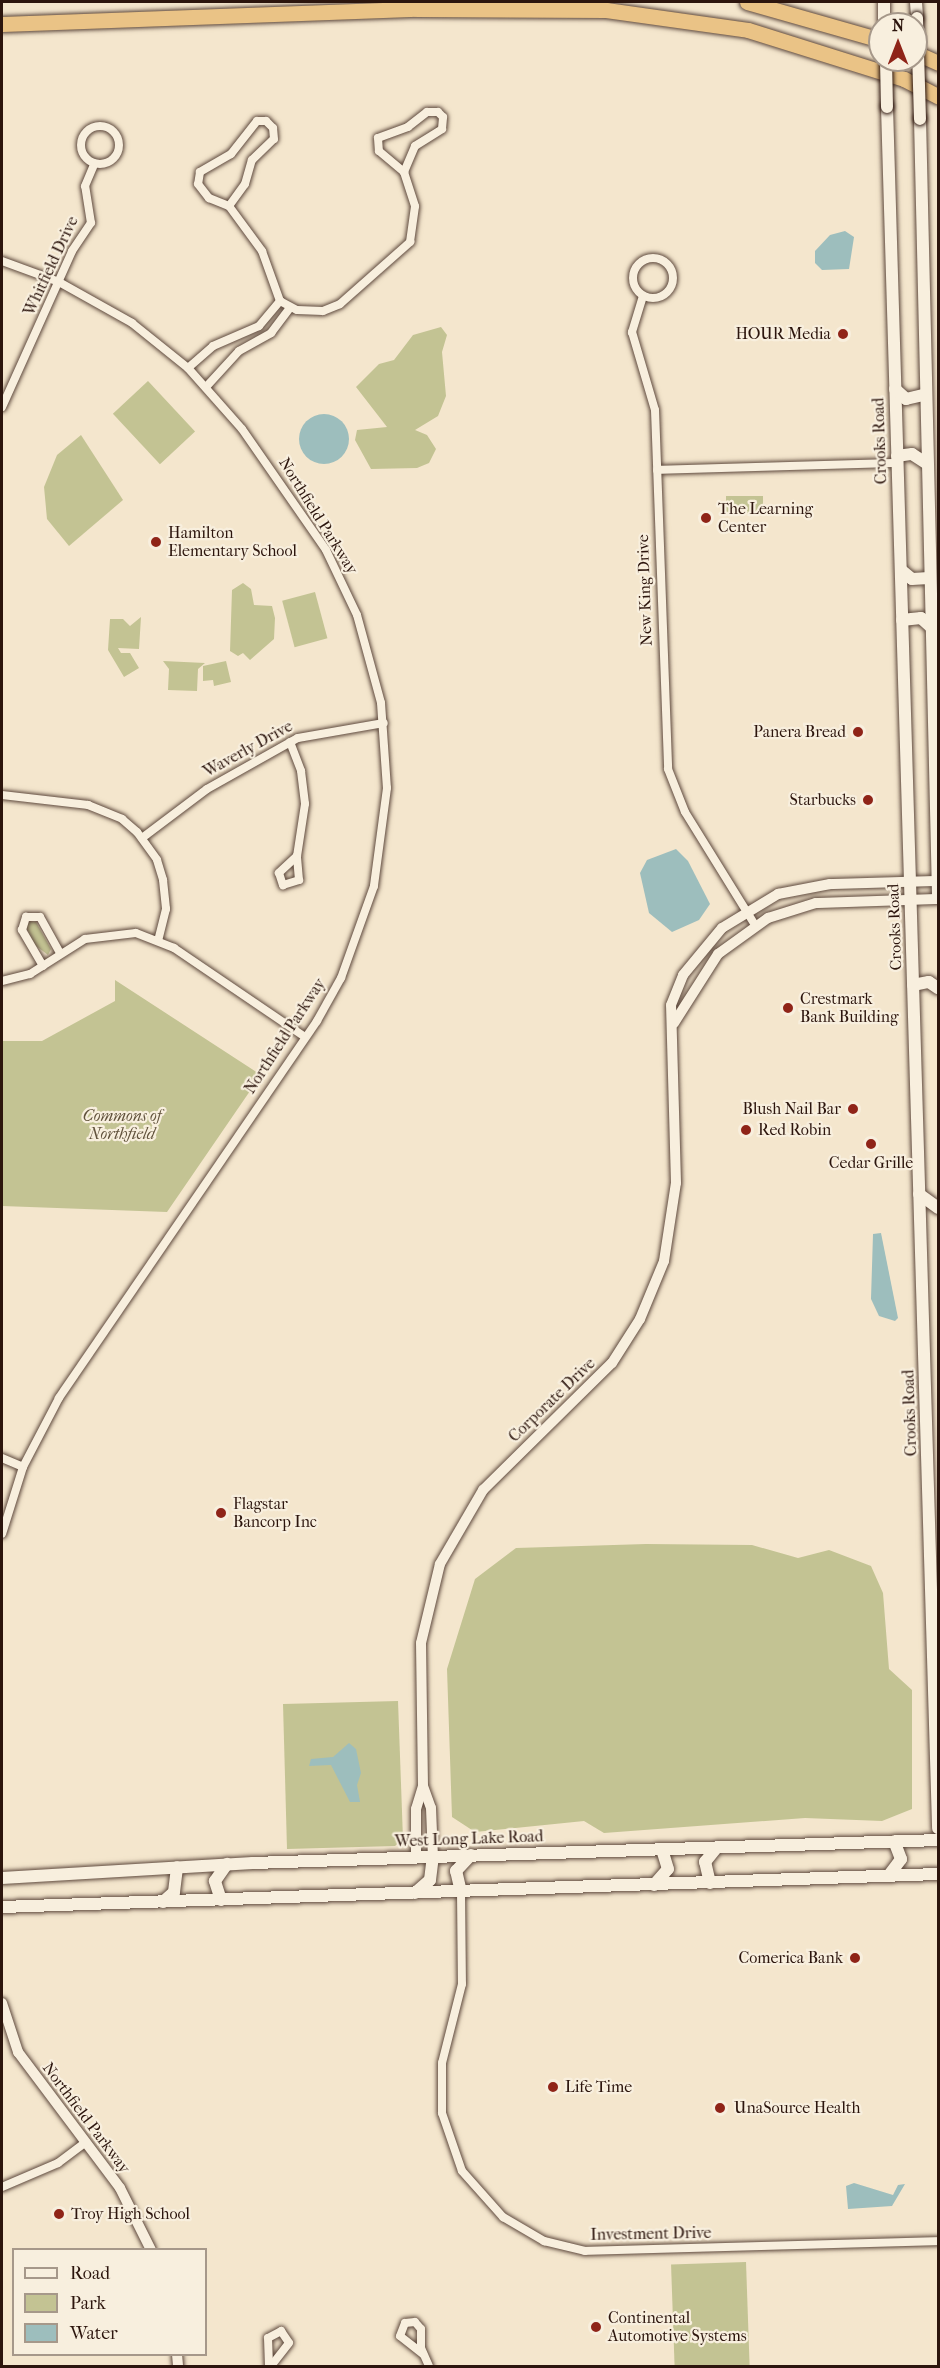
<!DOCTYPE html>
<style>
body{margin:0}
#map{position:relative;width:940px;height:2368px;overflow:hidden;background:#f4e6cd;font-family:"IM FELL French Canon",serif}
div>[style]{position:absolute}
[style*='--x']{left:calc(var(--x)*1px);top:calc(var(--y)*1px);width:calc(var(--w)*1px);rotate:calc(var(--a)*1deg)}
.green>*{inset:0;background:#c3c393;transform-origin:0 0}
.water>*{inset:0;background:#9dbebd}
.round{border-radius:50%}
.roads{filter:drop-shadow(0 0 2px #5e493d) drop-shadow(0 0 2px #5e493d)}
.minor>*{height:8px;margin:-4px;padding:0 4px;transform-origin:4px;border-radius:4px;background:#f8efde}
.minor>.ring{margin:-4px;padding:0;box-sizing:content-box;background:none;border:8px solid #f8efde;border-radius:50%}
.tertiary>*{height:10px;margin:-5px;padding:0 5px;transform-origin:5px;border-radius:5px;background:#f8efde}
.secondary>*{height:12px;margin:-6px;padding:0 6px;transform-origin:6px;border-radius:6px;background:#f8efde}
.motorway>*{height:15px;margin:-7.5px;padding:0 7.5px;transform-origin:7.5px;border-radius:7.5px;background:#eac386}
.bridges{filter:drop-shadow(0 0 2px #2c150d) drop-shadow(0 0 2px #2c150d)}
.secondary-bridge>*{height:12px;margin:-6px;padding:0 6px;transform-origin:6px;border-radius:6px;background:#f8efde}
.dots>*{width:16px;height:16px;translate:-50% -50%;box-sizing:border-box;border:3px solid #f8efde;border-radius:50%}
span{translate:-50% -50%;white-space:nowrap;text-align:center;line-height:1.15;-webkit-text-stroke:4.5px #f8efde;paint-order:stroke}
.street-label{font-size:16px;color:#2c150d}
.poi-label{font-size:16px;color:#2c150d}
.right{translate:-100% -50%;text-align:right}
.left{translate:0 -50%;text-align:left}
.park-label{font-size:16px;color:#61523c;font-style:italic}
.frame{position:absolute;inset:0;border:3px solid #2c150d;pointer-events:none}
.legend{position:absolute;left:12px;top:2248px;width:195px;height:108px;box-sizing:border-box;background:#f8efde;border:2px solid #a6988a;margin:0;padding:8px 10px;list-style:none;font-size:18px;color:#2c150d}
.legend li{display:flex;align-items:center;gap:12px;height:30px}
.legend b{width:30px;border:2px solid #a6988a}
.north{position:absolute;left:868px;top:12px;width:60px;height:60px;box-sizing:border-box;background:#f8efde;border:2px solid #a6988a;border-radius:50%;rotate:0deg;font-size:16px;font-weight:700;line-height:24px;text-align:center;color:#2c150d}
.north::after{content:'';display:block;margin:auto;width:21px;height:27px;background:#8f2418;clip-path:polygon(50% 0,100% 100%,50% 72%,0 100%)}
</style>
<div id="map">
<div class="green">
<div style="clip-path:polygon(441px 327px,447px 335px,442px 352px,446px 396px,438px 416px,415px 430px,427px 435px,436px 449px,429px 463px,417px 468px,371px 469px,355px 440px,357px 430px,387px 427px,356px 387px,379px 364px,394px 360px,413px 335px)"></div>
<div style="left:148px;top:381px;width:69px;height:48px;rotate:47deg"></div>
<div style="clip-path:polygon(81px 435px,123px 500px,69px 546px,47px 519px,44px 487px,57px 455px)"></div>
<div style="left:726px;top:496px;width:37px;height:17px"></div>
<div style="clip-path:polygon(243px 583px,251px 589px,254px 605px,272px 606px,275px 618px,274px 639px,250px 660px,243px 653px,238px 656px,230px 651px,232px 590px)"></div>
<div style="left:315px;top:592px;width:48px;height:34px;rotate:75deg"></div>
<div style="clip-path:polygon(141px 617px,139px 649px,118px 648px,121px 653px,130px 653px,139px 668px,124px 677px,108px 650px,110px 619px,123px 619px,130px 626px)"></div>
<div style="clip-path:polygon(163px 661px,205px 663px,198px 669px,197px 691px,168px 690px,169px 669px)"></div>
<div style="clip-path:polygon(226px 661px,231px 682px,214px 686px,213px 680px,203px 681px,203px 666px)"></div>
<div style="clip-path:polygon(30px 921px,36px 922px,51px 949px,48px 955px,35px 945px,26px 927px)"></div>
<div style="clip-path:polygon(115px 980px,261px 1075px,167px 1212px,2px 1206px,2px 1041px,42px 1041px,115px 1001px)"></div>
<div style="clip-path:polygon(646px 1544px,752px 1545px,798px 1558px,829px 1550px,871px 1566px,883px 1593px,889px 1669px,912px 1690px,912px 1809px,882px 1821px,805px 1818px,604px 1833px,584px 1821px,475px 1832px,452px 1817px,447px 1669px,475px 1579px,516px 1548px)"></div>
<div style="clip-path:polygon(398px 1701px,403px 1839px,395px 1846px,287px 1849px,283px 1704px)"></div>
<div style="left:746px;top:2262px;width:104px;height:75px;rotate:88deg"></div>
</div>
<div class="water">
<div style="clip-path:polygon(845px 231px,854px 237px,849px 269px,822px 270px,815px 263px,815px 251px,830px 235px)"></div>
<div class="round" style="left:299px;top:414px;width:50px;height:50px"></div>
<div style="clip-path:polygon(676px 849px,688px 861px,710px 904px,699px 920px,672px 932px,649px 913px,640px 873px,647px 860px)"></div>
<div style="clip-path:polygon(881px 1233px,898px 1318px,895px 1321px,879px 1316px,871px 1299px,873px 1234px)"></div>
<div style="clip-path:polygon(349px 1743px,356px 1749px,361px 1773px,357px 1785px,360px 1802px,350px 1802px,331px 1765px,309px 1766px,311px 1759px,333px 1757px)"></div>
<div style="clip-path:polygon(854px 2183px,893px 2195px,898px 2185px,905px 2184px,892px 2206px,848px 2209px,846px 2186px)"></div>
</div>
<div class="roads">
<div class="minor">
<div class="ring" style="left:81px;top:126px;width:30px;height:30px"></div>
<div style="--x:229;--y:206;--w:27;--a:-54"></div>
<div style="--x:245;--y:184;--w:25;--a:-74"></div>
<div style="--x:252;--y:160;--w:30;--a:-44"></div>
<div style="--x:274;--y:139;--w:11;--a:-95"></div>
<div style="--x:273;--y:128;--w:10;--a:-135"></div>
<div style="--x:266;--y:121;--w:9;--a:180"></div>
<div style="--x:257;--y:121;--w:42;--a:128.2"></div>
<div style="--x:231;--y:154;--w:36;--a:150"></div>
<div style="--x:200;--y:172;--w:12;--a:99"></div>
<div style="--x:198;--y:184;--w:18;--a:52"></div>
<div style="--x:209;--y:198;--w:22;--a:22"></div>
<div style="--x:229;--y:206;--w:56;--a:53.7"></div>
<div style="--x:262;--y:251;--w:53;--a:70.2"></div>
<div style="--x:280;--y:301;--w:19;--a:28"></div>
<div style="--x:297;--y:310;--w:26;--a:2"></div>
<div style="--x:323;--y:311;--w:18;--a:-22"></div>
<div style="--x:340;--y:304;--w:94;--a:-41.5"></div>
<div style="--x:410;--y:242;--w:36;--a:-82"></div>
<div style="--x:415;--y:206;--w:36;--a:-108"></div>
<div style="--x:404;--y:172;--w:28;--a:-67"></div>
<div style="--x:415;--y:146;--w:32;--a:-32"></div>
<div style="--x:442;--y:129;--w:12;--a:-85"></div>
<div style="--x:443;--y:117;--w:7;--a:-135"></div>
<div style="--x:438;--y:112;--w:11;--a:180"></div>
<div style="--x:427;--y:112;--w:24;--a:142"></div>
<div style="--x:408;--y:127;--w:32;--a:160"></div>
<div style="--x:378;--y:138;--w:13;--a:86"></div>
<div style="--x:379;--y:151;--w:33;--a:40"></div>
<div class="ring" style="left:633px;top:258px;width:32px;height:32px"></div>
<div style="--x:2;--y:261;--w:61;--a:20.2"></div>
<div style="--x:59;--y:282;--w:84;--a:29.3"></div>
<div style="--x:132;--y:323;--w:72;--a:38.8"></div>
<div style="--x:188;--y:368;--w:81;--a:48.5"></div>
<div style="--x:242;--y:429;--w:147;--a:55.2"></div>
<div style="--x:326;--y:550;--w:72;--a:64.5"></div>
<div style="--x:357;--y:615;--w:91;--a:74.7"></div>
<div style="--x:381;--y:703;--w:85;--a:86"></div>
<div style="--x:387;--y:788;--w:99;--a:97.6"></div>
<div style="--x:374;--y:886;--w:98;--a:109.7"></div>
<div style="--x:341;--y:978;--w:49;--a:119.2"></div>
<div style="--x:317;--y:1021;--w:457;--a:124.4"></div>
<div style="--x:59;--y:1398;--w:78;--a:117.6"></div>
<div style="--x:23;--y:1467;--w:70;--a:107.4"></div>
<div style="--x:643;--y:296;--w:38;--a:107"></div>
<div style="--x:632;--y:332;--w:81;--a:73.6"></div>
<div style="--x:655;--y:410;--w:359;--a:87.9"></div>
<div style="--x:668;--y:769;--w:46;--a:68.4"></div>
<div style="--x:685;--y:812;--w:133;--a:58.2"></div>
<div style="--x:188;--y:368;--w:33;--a:-41"></div>
<div style="--x:213;--y:346;--w:50;--a:-23.5"></div>
<div style="--x:259;--y:326;--w:33;--a:-50"></div>
<div style="--x:206;--y:387;--w:49;--a:-47.5"></div>
<div style="--x:239;--y:351;--w:37;--a:-29"></div>
<div style="--x:271;--y:333;--w:31;--a:-53"></div>
<div style="--x:2;--y:407;--w:171;--a:-65.8"></div>
<div style="--x:72;--y:251;--w:34;--a:-56"></div>
<div style="--x:91;--y:223;--w:37;--a:-99"></div>
<div style="--x:85;--y:186;--w:21;--a:-67"></div>
<div style="--x:657;--y:470;--w:240;--a:-1.7"></div>
<div style="--x:290;--y:742;--w:31;--a:69"></div>
<div style="--x:301;--y:771;--w:33;--a:83"></div>
<div style="--x:305;--y:804;--w:53;--a:98.7"></div>
<div style="--x:297;--y:856;--w:25;--a:137"></div>
<div style="--x:279;--y:873;--w:13;--a:72"></div>
<div style="--x:283;--y:885;--w:17;--a:-17"></div>
<div style="--x:299;--y:880;--w:24;--a:-95"></div>
<div style="--x:2;--y:795;--w:87;--a:6.6"></div>
<div style="--x:88;--y:805;--w:37;--a:22"></div>
<div style="--x:122;--y:819;--w:20;--a:41"></div>
<div style="--x:137;--y:832;--w:34;--a:54"></div>
<div style="--x:157;--y:860;--w:21;--a:73"></div>
<div style="--x:163;--y:880;--w:29;--a:84"></div>
<div style="--x:166;--y:909;--w:32;--a:104"></div>
<div style="--x:142;--y:838;--w:81;--a:-37"></div>
<div style="--x:207;--y:789;--w:104;--a:-29.3"></div>
<div style="--x:298;--y:738;--w:87;--a:-9.9"></div>
<div style="--x:43;--y:966;--w:42;--a:-120.3"></div>
<div style="--x:22;--y:930;--w:14;--a:-73"></div>
<div style="--x:26;--y:917;--w:14;--a:0"></div>
<div style="--x:40;--y:917;--w:41;--a:60.9"></div>
<div style="--x:2;--y:981;--w:29;--a:-14"></div>
<div style="--x:30;--y:974;--w:65;--a:-32.5"></div>
<div style="--x:85;--y:939;--w:51;--a:-6.7"></div>
<div style="--x:136;--y:933;--w:41;--a:21.5"></div>
<div style="--x:174;--y:948;--w:158;--a:34.2"></div>
<div style="--x:2;--y:1458;--w:23;--a:23"></div>
<div style="--x:461;--y:1892;--w:92;--a:89.4"></div>
<div style="--x:462;--y:1984;--w:81;--a:104.2"></div>
<div style="--x:442;--y:2063;--w:50;--a:90"></div>
<div style="--x:442;--y:2113;--w:61;--a:71"></div>
<div style="--x:462;--y:2171;--w:62;--a:48.3"></div>
<div style="--x:503;--y:2217;--w:48;--a:30.3"></div>
<div style="--x:544;--y:2241;--w:42;--a:13.7"></div>
<div style="--x:585;--y:2251;--w:353;--a:-1.6"></div>
<div style="--x:2;--y:2187;--w:61;--a:-23.2"></div>
<div style="--x:58;--y:2163;--w:35;--a:-37"></div>
<div style="--x:423;--y:2354;--w:29;--a:-142"></div>
<div style="--x:400;--y:2336;--w:14;--a:-69"></div>
<div style="--x:405;--y:2323;--w:10;--a:-6"></div>
<div style="--x:415;--y:2322;--w:9;--a:49"></div>
<div style="--x:421;--y:2329;--w:19;--a:90"></div>
<div style="--x:421;--y:2348;--w:20;--a:66"></div>
<div style="--x:269;--y:2366;--w:28;--a:-92"></div>
<div style="--x:268;--y:2338;--w:15;--a:-28"></div>
<div style="--x:281;--y:2331;--w:14;--a:56"></div>
<div style="--x:289;--y:2343;--w:29;--a:128"></div>
</div>
<div class="tertiary">
<div style="--x:674;--y:1023;--w:82;--a:-57.5"></div>
<div style="--x:718;--y:954;--w:62;--a:-35.8"></div>
<div style="--x:768;--y:918;--w:50;--a:-17.4"></div>
<div style="--x:816;--y:903;--w:122;--a:-1.9"></div>
<div style="--x:423;--y:1786;--w:23;--a:70"></div>
<div style="--x:431;--y:1808;--w:49;--a:87.7"></div>
<div style="--x:416;--y:1857;--w:48;--a:-90"></div>
<div style="--x:416;--y:1809;--w:24;--a:-73"></div>
<div style="--x:423;--y:1786;--w:143;--a:-90.8"></div>
<div style="--x:421;--y:1643;--w:81;--a:-76.5"></div>
<div style="--x:440;--y:1564;--w:86;--a:-59.8"></div>
<div style="--x:483;--y:1490;--w:181;--a:-44.6"></div>
<div style="--x:612;--y:1363;--w:52;--a:-57.5"></div>
<div style="--x:640;--y:1319;--w:63;--a:-67.5"></div>
<div style="--x:664;--y:1261;--w:79;--a:-81.3"></div>
<div style="--x:676;--y:1183;--w:178;--a:-91.6"></div>
<div style="--x:671;--y:1005;--w:32;--a:-68"></div>
<div style="--x:683;--y:975;--w:61;--a:-50.3"></div>
<div style="--x:722;--y:928;--w:66;--a:-31.3"></div>
<div style="--x:778;--y:894;--w:53;--a:-10.9"></div>
<div style="--x:830;--y:884;--w:108;--a:-1.6"></div>
<div style="--x:2;--y:2003;--w:52;--a:71.9"></div>
<div style="--x:18;--y:2052;--w:170;--a:53.1"></div>
<div style="--x:120;--y:2188;--w:69;--a:63.4"></div>
<div style="--x:177;--y:2354;--w:12;--a:85"></div>
</div>
<div class="secondary">
<div style="--x:884;--y:2;--w:22;--a:90"></div>
<div style="--x:916;--y:2;--w:16;--a:86"></div>
<div style="--x:887;--y:107;--w:1722;--a:88.3"></div>
<div style="--x:920;--y:119;--w:778;--a:88.67"></div>
<div style="--x:895;--y:389;--w:15;--a:42"></div>
<div style="--x:906;--y:399;--w:18;--a:-13"></div>
<div style="--x:897;--y:456;--w:15;--a:-8"></div>
<div style="--x:912;--y:454;--w:17;--a:33"></div>
<div style="--x:901;--y:570;--w:14;--a:39"></div>
<div style="--x:912;--y:579;--w:17;--a:-3"></div>
<div style="--x:902;--y:620;--w:19;--a:-6"></div>
<div style="--x:921;--y:618;--w:13;--a:42"></div>
<div style="--x:913;--y:985;--w:16;--a:-11"></div>
<div style="--x:929;--y:982;--w:11;--a:34"></div>
<div style="--x:919;--y:1194;--w:24;--a:36"></div>
<div style="--x:889;--y:1875;--w:20;--a:-53"></div>
<div style="--x:901;--y:1859;--w:19;--a:-111"></div>
<div style="--x:2;--y:1878;--w:251;--a:-3.4"></div>
<div style="--x:253;--y:1863;--w:685;--a:-1.92"></div>
<div style="--x:710;--y:1883;--w:22;--a:-103"></div>
<div style="--x:705;--y:1862;--w:19;--a:-51"></div>
<div style="--x:654;--y:1885;--w:21;--a:-49"></div>
<div style="--x:668;--y:1869;--w:21;--a:-107"></div>
<div style="--x:461;--y:1892;--w:22;--a:-103"></div>
<div style="--x:456;--y:1871;--w:22;--a:-47"></div>
<div style="--x:415;--y:1893;--w:20;--a:-41"></div>
<div style="--x:430;--y:1880;--w:23;--a:-83"></div>
<div style="--x:221;--y:1900;--w:20;--a:-108"></div>
<div style="--x:215;--y:1881;--w:21;--a:-55"></div>
<div style="--x:163;--y:1902;--w:15;--a:-42"></div>
<div style="--x:174;--y:1892;--w:25;--a:-83"></div>
<div style="--x:2;--y:1907;--w:937;--a:-2.02"></div>
</div>
<div class="motorway">
<div style="--x:747;--y:2;--w:138;--a:15.9"></div>
<div style="--x:2;--y:24;--w:415;--a:-2.1"></div>
<div style="--x:417;--y:9;--w:189;--a:0.3"></div>
<div style="--x:606;--y:10;--w:143;--a:8"></div>
<div style="--x:748;--y:30;--w:164;--a:17.4"></div>
<div style="--x:904;--y:79;--w:38;--a:27"></div>
<div style="--x:916;--y:53;--w:24;--a:24"></div>
</div>
</div>
<div class="bridges">
<div class="secondary-bridge">
<div style="--x:917;--y:18;--w:101;--a:88.3"></div>
<div style="--x:886;--y:60;--w:47;--a:88.8"></div>
</div>
</div>
<div class="dots">
<div style="left:843px;top:334px;background:#8f2418"></div>
<div style="left:706px;top:518px;background:#8f2418"></div>
<div style="left:156px;top:542px;background:#8f2418"></div>
<div style="left:858px;top:732px;background:#8f2418"></div>
<div style="left:868px;top:800px;background:#8f2418"></div>
<div style="left:788px;top:1008px;background:#8f2418"></div>
<div style="left:853px;top:1109px;background:#8f2418"></div>
<div style="left:746px;top:1130px;background:#8f2418"></div>
<div style="left:871px;top:1144px;background:#8f2418"></div>
<div style="left:221px;top:1513px;background:#8f2418"></div>
<div style="left:855px;top:1958px;background:#8f2418"></div>
<div style="left:553px;top:2087px;background:#8f2418"></div>
<div style="left:720px;top:2108px;background:#8f2418"></div>
<div style="left:59px;top:2214px;background:#8f2418"></div>
<div style="left:596px;top:2327px;background:#8f2418"></div>
</div>
<div class="street-label">
<span style="left:51px;top:266px;rotate:-65deg">Whitfield Drive</span>
<span style="left:880px;top:441px;rotate:-92deg">Crooks Road</span>
<span style="left:318px;top:516px;rotate:58deg">Northfield Parkway</span>
<span style="left:645px;top:590px;rotate:-92deg">New King Drive</span>
<span style="left:248px;top:749px;rotate:-29deg">Waverly Drive</span>
<span style="left:895px;top:927px;rotate:-92deg">Crooks Road</span>
<span style="left:285px;top:1036px;rotate:-57deg">Northfield Parkway</span>
<span style="left:552px;top:1400px;rotate:-44deg">Corporate Drive</span>
<span style="left:910px;top:1413px;rotate:-92deg">Crooks Road</span>
<span style="left:469px;top:1839px;rotate:-2deg">West Long Lake Road</span>
<span style="left:86px;top:2118px;rotate:53deg">Northfield Parkway</span>
<span style="left:651px;top:2234px;rotate:-1deg">Investment Drive</span>
</div>
<div class="poi-label">
<span class="right" style="left:831px;top:334px">HOUR Media</span>
<span class="left" style="left:718px;top:518px">The Learning<br>Center</span>
<span class="left" style="left:168px;top:542px">Hamilton<br>Elementary School</span>
<span class="right" style="left:846px;top:732px">Panera Bread</span>
<span class="right" style="left:856px;top:800px">Starbucks</span>
<span class="left" style="left:800px;top:1008px">Crestmark<br>Bank Building</span>
<span class="right" style="left:841px;top:1109px">Blush Nail Bar</span>
<span class="left" style="left:758px;top:1130px">Red Robin</span>
<span style="left:871px;top:1163px">Cedar Grille</span>
<span class="left" style="left:233px;top:1513px">Flagstar<br>Bancorp Inc</span>
<span class="right" style="left:843px;top:1958px">Comerica Bank</span>
<span class="left" style="left:565px;top:2087px">Life Time</span>
<span class="left" style="left:734px;top:2108px">UnaSource Health</span>
<span class="left" style="left:71px;top:2214px">Troy High School</span>
<span class="left" style="left:608px;top:2327px">Continental<br>Automotive Systems</span>
</div>
<div class="park-label">
<span style="left:122px;top:1125px">Commons of<br>Northfield</span>
</div>
<div class="frame"></div>
<ul class="legend">
<li><b style="height:8px;background:#f8efde"></b>Road</li>
<li><b style="height:16px;background:#c3c393"></b>Park</li>
<li><b style="height:16px;background:#9dbebd"></b>Water</li>
</ul>
<div class="north">N</div>
</div>
